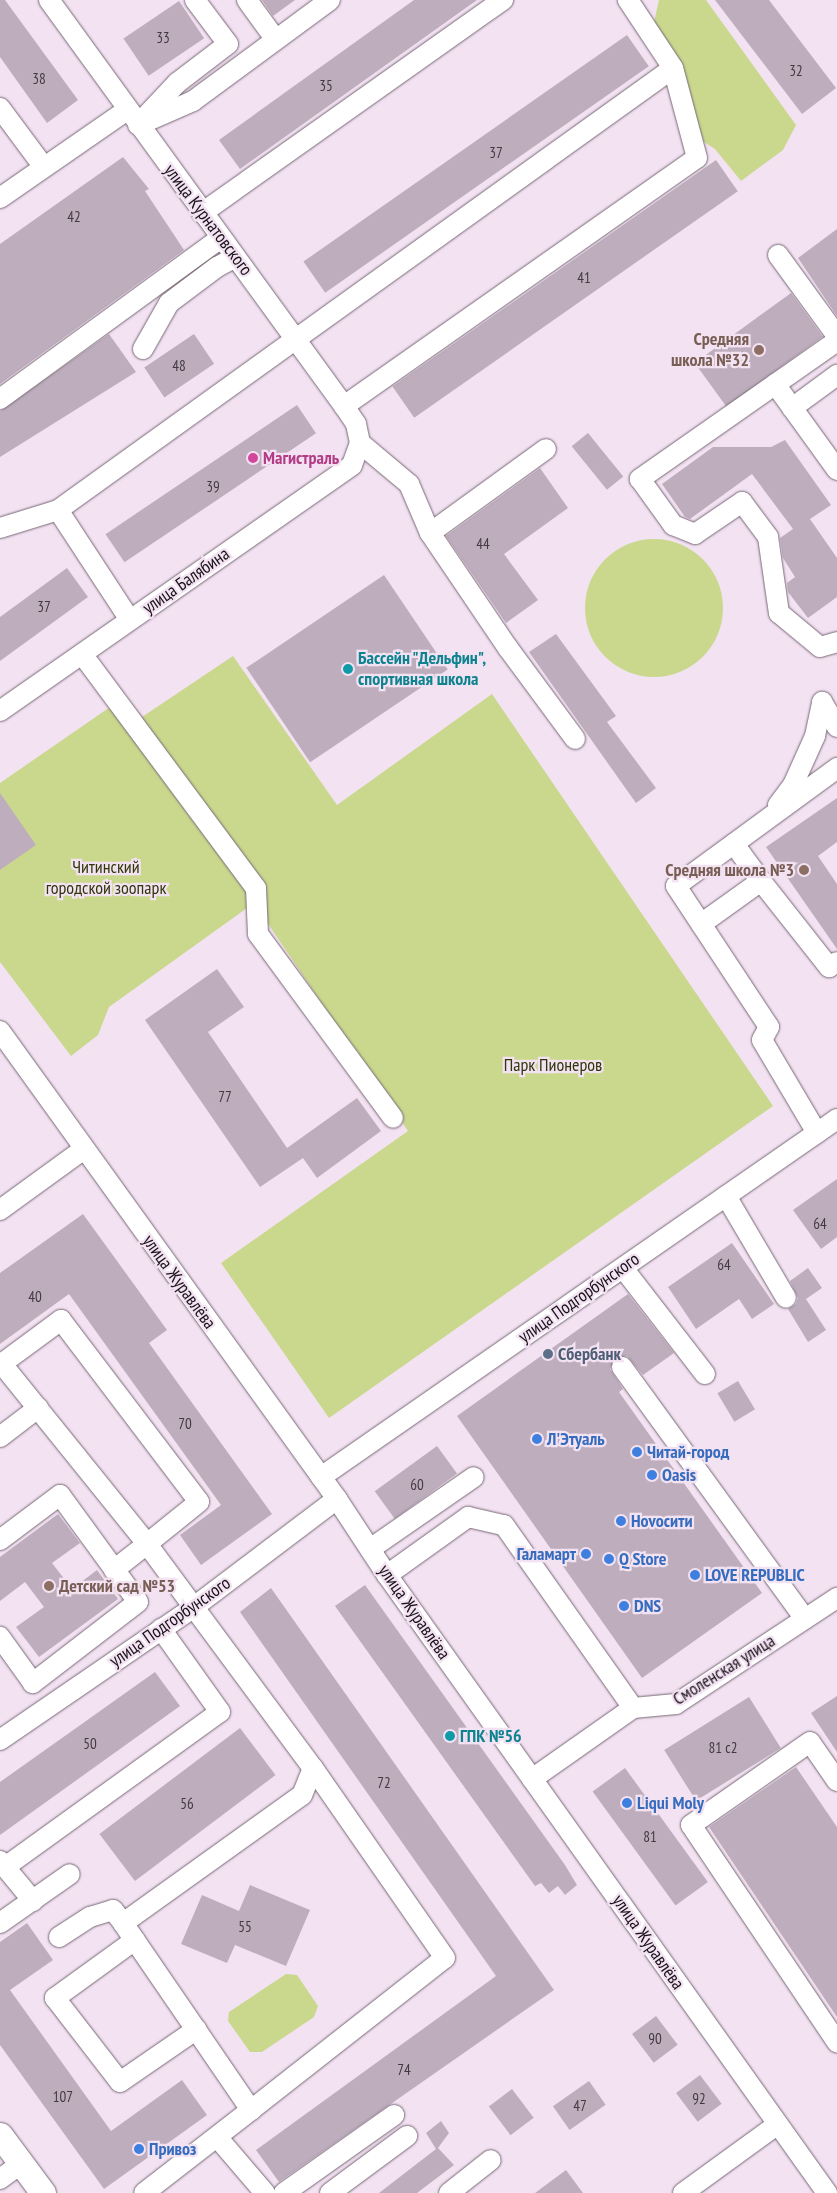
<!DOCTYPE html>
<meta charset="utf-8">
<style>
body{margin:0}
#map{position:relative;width:837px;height:2193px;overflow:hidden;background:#f3e2f2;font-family:"PT Sans Narrow",sans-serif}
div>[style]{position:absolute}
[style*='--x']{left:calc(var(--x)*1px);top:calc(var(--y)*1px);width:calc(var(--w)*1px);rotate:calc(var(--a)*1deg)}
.green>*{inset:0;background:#cad88d}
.round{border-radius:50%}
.building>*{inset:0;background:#beaebd;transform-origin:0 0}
.roads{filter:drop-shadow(0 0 1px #776876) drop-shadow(0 0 1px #776876)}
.minor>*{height:20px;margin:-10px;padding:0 10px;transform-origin:10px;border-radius:10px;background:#fff}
.major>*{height:25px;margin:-12.5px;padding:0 12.5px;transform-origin:12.5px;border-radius:12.5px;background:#fff}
.dots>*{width:14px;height:14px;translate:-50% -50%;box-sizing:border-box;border:2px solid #f3e2f2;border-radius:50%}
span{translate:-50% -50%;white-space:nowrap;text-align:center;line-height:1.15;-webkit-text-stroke:4.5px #f3e2f2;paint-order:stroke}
.number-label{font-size:15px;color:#423941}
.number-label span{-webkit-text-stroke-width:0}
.street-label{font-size:18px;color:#181218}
.education-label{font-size:18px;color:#785e54;font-weight:700}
.right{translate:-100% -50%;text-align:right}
.left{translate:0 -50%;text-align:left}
.hotel-label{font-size:18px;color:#b23c85;font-weight:700}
.culture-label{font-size:18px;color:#0d838f;font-weight:700}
.park-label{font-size:18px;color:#2f360a}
.service-label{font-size:18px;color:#4e5e75;font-weight:700}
.shop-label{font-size:18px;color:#366cbe;font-weight:700}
</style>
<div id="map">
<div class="green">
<div style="clip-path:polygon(659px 0,706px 0,796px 125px,783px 150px,741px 181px,715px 149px,704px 142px,691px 103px,654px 22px)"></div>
<div class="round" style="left:585px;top:539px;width:138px;height:138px"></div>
<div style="clip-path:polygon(233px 656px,337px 805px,492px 694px,773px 1106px,329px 1418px,221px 1263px,408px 1131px,254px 903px,109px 1007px,98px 1035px,71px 1056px,0 962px,0 783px,113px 705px,248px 894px,133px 723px)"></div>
<div style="clip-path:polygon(286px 1974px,297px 1975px,318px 2006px,314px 2017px,262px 2052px,250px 2052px,228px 2021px,229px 2012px)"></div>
</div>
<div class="building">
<div style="clip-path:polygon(0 0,5px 0,78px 100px,47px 123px,0 57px)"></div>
<div style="clip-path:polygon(262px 0,295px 0,273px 16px)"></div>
<div style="clip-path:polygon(414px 0,477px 0,240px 169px,219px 140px)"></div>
<div style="clip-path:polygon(715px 0,769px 0,836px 88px,802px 114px)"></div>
<div style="left:179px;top:1px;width:45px;height:67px;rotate:56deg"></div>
<div style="left:627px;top:35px;width:38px;height:395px;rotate:55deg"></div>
<div style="clip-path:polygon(123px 157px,149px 189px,145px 191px,184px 250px,0 384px,0 244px)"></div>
<div style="left:716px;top:160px;width:38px;height:395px;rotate:55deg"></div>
<div style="clip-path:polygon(837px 229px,837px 316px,798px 258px)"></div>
<div style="left:791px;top:293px;width:54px;height:119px;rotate:54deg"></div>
<div style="clip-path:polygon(109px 334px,136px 372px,0 457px,0 411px)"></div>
<div style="left:194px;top:334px;width:36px;height:60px;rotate:56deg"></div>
<div style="left:297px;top:405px;width:34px;height:231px;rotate:56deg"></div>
<div style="left:588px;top:433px;width:56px;height:21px;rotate:51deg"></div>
<div style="clip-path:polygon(785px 440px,831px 505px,810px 519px,837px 558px,837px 597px,808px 618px,788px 592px,787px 583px,795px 577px,783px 558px,780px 538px,793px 529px,752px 474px,690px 519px,685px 517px,662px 484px,713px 447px,771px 447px)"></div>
<div style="clip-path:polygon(540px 468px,568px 508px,504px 554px,538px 600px,506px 623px,446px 536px)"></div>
<div style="clip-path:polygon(67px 568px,88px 597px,0 661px,0 617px)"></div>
<div style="left:384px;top:575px;width:114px;height:166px;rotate:56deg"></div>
<div style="clip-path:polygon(556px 634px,616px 716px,607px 722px,656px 788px,636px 803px,529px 652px)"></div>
<div style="clip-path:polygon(0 793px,36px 845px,0 870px)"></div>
<div style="clip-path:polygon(837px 798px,837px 842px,818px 856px,837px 884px,837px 949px,766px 847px)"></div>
<div style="clip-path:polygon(217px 969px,244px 1007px,208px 1032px,287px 1148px,357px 1098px,381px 1131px,317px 1178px,303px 1158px,260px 1187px,145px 1020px)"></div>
<div style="clip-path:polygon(837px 1179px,837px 1237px,821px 1249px,793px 1210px)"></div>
<div style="clip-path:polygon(83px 1214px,167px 1330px,149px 1343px,272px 1514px,201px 1565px,180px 1535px,221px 1505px,69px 1294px,0 1344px,0 1273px)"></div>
<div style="clip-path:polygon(732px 1243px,774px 1304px,752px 1319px,739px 1299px,696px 1329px,668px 1287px)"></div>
<div style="clip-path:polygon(808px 1268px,822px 1288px,806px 1299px,826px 1330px,808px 1342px,788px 1309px,796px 1304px,798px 1298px,790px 1281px)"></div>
<div style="clip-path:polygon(628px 1294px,674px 1353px,643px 1375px,627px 1356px,615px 1358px,610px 1369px,623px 1389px,619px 1392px,762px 1593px,642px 1678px,457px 1416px)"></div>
<div style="left:738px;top:1381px;width:33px;height:24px;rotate:59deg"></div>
<div style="left:437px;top:1446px;width:34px;height:77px;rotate:54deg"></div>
<div style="clip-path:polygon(58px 1514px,80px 1543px,52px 1563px,72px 1589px,97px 1570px,118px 1599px,39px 1657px,16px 1627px,44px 1607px,25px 1582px,0 1601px,0 1557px)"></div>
<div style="clip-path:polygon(365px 1585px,565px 1865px,577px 1885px,565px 1895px,558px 1886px,549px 1893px,541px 1883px,535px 1886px,335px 1606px)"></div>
<div style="clip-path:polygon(271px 1588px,554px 1990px,279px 2182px,256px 2150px,496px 1976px,240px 1612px)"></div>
<div style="clip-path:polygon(155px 1672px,180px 1706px,0 1835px,0 1782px)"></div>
<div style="clip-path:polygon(837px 1696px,837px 1752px,811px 1713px)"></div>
<div style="left:749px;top:1697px;width:60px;height:100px;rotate:58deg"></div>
<div style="left:240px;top:1728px;width:59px;height:176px;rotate:53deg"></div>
<div style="clip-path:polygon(796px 1767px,837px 1827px,837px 2017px,709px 1827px)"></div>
<div style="left:625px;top:1768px;width:141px;height:40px;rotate:54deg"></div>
<div style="clip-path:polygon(250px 1885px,310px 1910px,286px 1966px,235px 1945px,227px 1963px,181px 1944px,202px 1895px,239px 1911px)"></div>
<div style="clip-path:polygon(27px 1923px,53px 1960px,10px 1990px,111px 2131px,182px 2080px,207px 2115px,104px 2189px,0 2045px,0 1942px)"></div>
<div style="left:656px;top:2016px;width:36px;height:30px;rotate:53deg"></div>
<div style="left:700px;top:2075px;width:36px;height:30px;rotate:53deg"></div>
<div style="left:589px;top:2081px;width:29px;height:44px;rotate:55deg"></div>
<div style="left:512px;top:2089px;width:36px;height:29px;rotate:53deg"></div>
<div style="clip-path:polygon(441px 2121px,449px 2133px,438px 2148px,454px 2165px,417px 2193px,379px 2193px,436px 2149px,426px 2133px)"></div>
<div style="clip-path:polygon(566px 2170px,583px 2193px,535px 2193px)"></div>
</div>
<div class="roads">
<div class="minor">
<div style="--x:49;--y:0;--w:502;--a:54"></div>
<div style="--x:344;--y:406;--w:22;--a:56"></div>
<div style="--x:356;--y:424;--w:19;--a:78"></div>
<div style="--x:247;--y:0;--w:49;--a:54.1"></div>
<div style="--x:0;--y:108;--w:72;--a:53.4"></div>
<div style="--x:144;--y:118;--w:48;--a:-46.7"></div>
<div style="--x:177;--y:83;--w:64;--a:-37.4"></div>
<div style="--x:228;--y:44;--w:55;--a:-126.9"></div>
<div style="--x:138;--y:125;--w:60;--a:-23.6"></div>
<div style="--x:193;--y:101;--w:170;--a:-36.4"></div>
<div style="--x:0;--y:198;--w:155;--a:-34.7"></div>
<div style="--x:202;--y:213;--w:369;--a:-35.3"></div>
<div style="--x:778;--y:255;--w:100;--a:53.9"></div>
<div style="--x:837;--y:341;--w:241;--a:145"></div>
<div style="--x:640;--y:479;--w:57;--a:54.3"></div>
<div style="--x:673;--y:525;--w:24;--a:22"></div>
<div style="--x:695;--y:534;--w:57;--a:-34.2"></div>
<div style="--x:742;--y:502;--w:44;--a:53.4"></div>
<div style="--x:768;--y:537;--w:77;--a:81.8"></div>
<div style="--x:779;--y:613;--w:53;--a:39.7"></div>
<div style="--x:820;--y:647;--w:18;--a:-16"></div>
<div style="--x:143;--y:349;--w:53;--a:-60.5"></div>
<div style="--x:169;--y:303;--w:60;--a:-36.9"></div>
<div style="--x:217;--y:267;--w:21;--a:-28"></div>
<div style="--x:775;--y:384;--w:106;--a:54.2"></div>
<div style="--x:0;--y:399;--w:273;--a:-36.1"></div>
<div style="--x:344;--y:406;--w:431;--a:-35.1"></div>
<div style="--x:697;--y:158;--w:93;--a:-104.9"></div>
<div style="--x:673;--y:68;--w:82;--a:-123.5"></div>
<div style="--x:792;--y:408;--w:56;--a:-36.3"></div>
<div style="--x:360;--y:443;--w:64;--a:39.9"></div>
<div style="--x:409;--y:484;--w:53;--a:66.8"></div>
<div style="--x:430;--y:533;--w:143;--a:-35.9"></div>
<div style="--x:58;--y:510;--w:757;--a:-35.7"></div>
<div style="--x:0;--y:528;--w:61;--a:-17.2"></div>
<div style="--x:58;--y:510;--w:131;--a:56.8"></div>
<div style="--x:430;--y:533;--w:139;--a:55.9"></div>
<div style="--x:508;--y:648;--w:113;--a:53.6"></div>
<div style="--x:82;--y:654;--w:292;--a:53.4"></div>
<div style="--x:256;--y:888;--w:46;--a:87.5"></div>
<div style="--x:258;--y:934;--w:228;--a:53.7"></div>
<div style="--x:0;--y:711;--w:429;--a:-34.9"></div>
<div style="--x:352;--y:465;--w:23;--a:-70"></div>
<div style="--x:778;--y:805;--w:25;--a:-53"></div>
<div style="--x:793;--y:785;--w:54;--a:-65.8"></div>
<div style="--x:815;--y:736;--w:35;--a:-78"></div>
<div style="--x:822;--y:702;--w:29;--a:59"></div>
<div style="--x:761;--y:881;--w:110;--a:51.7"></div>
<div style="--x:829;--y:967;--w:9;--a:-32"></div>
<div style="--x:701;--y:924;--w:74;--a:-35.6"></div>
<div style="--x:761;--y:881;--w:46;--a:-126.1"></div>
<div style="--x:0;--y:1031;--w:577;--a:54.24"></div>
<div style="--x:337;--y:1499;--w:91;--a:56.7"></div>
<div style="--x:387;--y:1575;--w:759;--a:54.55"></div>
<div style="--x:817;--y:1133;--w:108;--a:-120.6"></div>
<div style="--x:762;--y:1040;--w:15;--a:-62"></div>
<div style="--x:769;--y:1027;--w:169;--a:-123.4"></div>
<div style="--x:676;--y:886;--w:200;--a:-36.2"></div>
<div style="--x:726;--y:1196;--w:118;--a:59.5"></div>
<div style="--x:0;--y:1210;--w:104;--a:-36"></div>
<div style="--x:623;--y:1268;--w:134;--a:52.3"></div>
<div style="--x:2;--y:1364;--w:231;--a:51.1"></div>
<div style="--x:147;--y:1544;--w:42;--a:141.8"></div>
<div style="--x:0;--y:1365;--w:76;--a:-36.4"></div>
<div style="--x:61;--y:1320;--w:228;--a:52.8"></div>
<div style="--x:199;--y:1502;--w:67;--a:141.1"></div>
<div style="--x:147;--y:1544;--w:279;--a:53.5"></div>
<div style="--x:313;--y:1768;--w:29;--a:112"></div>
<div style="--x:302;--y:1795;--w:220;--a:144.4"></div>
<div style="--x:123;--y:1923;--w:227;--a:55.6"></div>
<div style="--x:251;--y:2110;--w:135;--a:142.2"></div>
<div style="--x:622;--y:1367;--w:311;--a:54"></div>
<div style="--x:0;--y:1437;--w:48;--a:-37.3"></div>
<div style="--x:321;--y:1477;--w:628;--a:-34.75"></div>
<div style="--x:0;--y:1540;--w:75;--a:-36.9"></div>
<div style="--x:60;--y:1495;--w:132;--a:53.9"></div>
<div style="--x:138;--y:1602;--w:133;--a:142.4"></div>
<div style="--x:33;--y:1683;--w:57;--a:-125.7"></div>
<div style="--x:370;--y:1549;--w:126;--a:-34.7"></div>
<div style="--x:387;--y:1575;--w:100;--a:-35.6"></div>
<div style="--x:468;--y:1517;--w:37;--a:13"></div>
<div style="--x:504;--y:1525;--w:224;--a:54.8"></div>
<div style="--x:0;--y:1740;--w:235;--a:-34.4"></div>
<div style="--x:194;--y:1607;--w:179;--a:-37.1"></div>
<div style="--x:532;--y:1779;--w:123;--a:-35.1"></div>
<div style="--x:633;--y:1708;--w:43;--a:-5.3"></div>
<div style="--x:676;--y:1704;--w:193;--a:-33.4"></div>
<div style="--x:837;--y:1781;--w:47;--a:-124.7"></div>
<div style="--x:810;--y:1742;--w:145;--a:145.1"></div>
<div style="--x:691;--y:1825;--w:262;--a:56.1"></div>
<div style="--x:0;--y:1861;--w:8;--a:50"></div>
<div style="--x:5;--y:1867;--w:265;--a:-35.8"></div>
<div style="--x:220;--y:1712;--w:102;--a:-125.4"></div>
<div style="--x:5;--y:1867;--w:44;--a:50.5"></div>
<div style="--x:0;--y:1923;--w:85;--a:-35"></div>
<div style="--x:59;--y:1937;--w:37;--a:-33"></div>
<div style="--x:90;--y:1917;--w:24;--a:-17"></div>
<div style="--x:113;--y:1910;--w:16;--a:52"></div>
<div style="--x:135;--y:1940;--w:99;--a:144.1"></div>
<div style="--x:55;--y:1998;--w:106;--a:52.3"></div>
<div style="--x:120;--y:2082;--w:93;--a:-34.5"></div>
<div style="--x:251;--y:2110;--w:246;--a:-38.1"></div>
<div style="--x:445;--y:1958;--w:231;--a:-124.8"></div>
<div style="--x:217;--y:2137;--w:74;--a:49.4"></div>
<div style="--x:0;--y:2179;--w:26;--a:-36"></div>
<div style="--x:284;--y:2193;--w:135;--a:-35.3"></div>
<div style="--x:330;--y:2193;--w:96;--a:-36.5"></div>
<div style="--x:449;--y:2193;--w:53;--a:-38.2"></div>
<div style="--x:683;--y:2193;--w:117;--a:-36"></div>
</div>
<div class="major">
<div style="--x:0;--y:2135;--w:72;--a:53.4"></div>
</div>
</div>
<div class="dots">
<div style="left:759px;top:350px;background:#8d6e63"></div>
<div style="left:253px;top:458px;background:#d1479c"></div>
<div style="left:348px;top:669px;background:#0f9aa8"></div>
<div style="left:804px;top:870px;background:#8d6e63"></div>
<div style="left:548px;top:1354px;background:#5c6f8a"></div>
<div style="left:537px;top:1439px;background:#3f7fe0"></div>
<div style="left:637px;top:1452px;background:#3f7fe0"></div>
<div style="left:652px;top:1475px;background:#3f7fe0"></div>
<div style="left:621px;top:1521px;background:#3f7fe0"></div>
<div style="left:586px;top:1554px;background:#3f7fe0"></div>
<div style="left:609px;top:1559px;background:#3f7fe0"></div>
<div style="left:695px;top:1575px;background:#3f7fe0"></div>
<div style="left:49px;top:1586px;background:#8d6e63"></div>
<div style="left:624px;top:1606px;background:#3f7fe0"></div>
<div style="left:450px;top:1736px;background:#0f9aa8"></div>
<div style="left:627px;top:1803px;background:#3f7fe0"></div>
<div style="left:139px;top:2149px;background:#3f7fe0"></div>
</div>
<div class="number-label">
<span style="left:163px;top:38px">33</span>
<span style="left:796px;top:71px">32</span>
<span style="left:39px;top:79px">38</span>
<span style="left:326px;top:86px">35</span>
<span style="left:496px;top:153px">37</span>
<span style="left:74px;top:217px">42</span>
<span style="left:584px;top:278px">41</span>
<span style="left:179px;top:366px">48</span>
<span style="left:213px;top:487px">39</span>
<span style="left:483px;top:544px">44</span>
<span style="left:44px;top:607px">37</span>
<span style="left:225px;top:1097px">77</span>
<span style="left:820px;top:1224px">64</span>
<span style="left:724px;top:1265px">64</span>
<span style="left:35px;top:1297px">40</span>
<span style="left:185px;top:1424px">70</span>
<span style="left:417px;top:1485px">60</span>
<span style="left:90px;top:1744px">50</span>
<span style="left:723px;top:1748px">81 с2</span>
<span style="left:384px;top:1783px">72</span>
<span style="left:187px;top:1804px">56</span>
<span style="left:650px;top:1837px">81</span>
<span style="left:245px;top:1927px">55</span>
<span style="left:655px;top:2039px">90</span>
<span style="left:404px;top:2070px">74</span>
<span style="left:63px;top:2097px">107</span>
<span style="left:699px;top:2099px">92</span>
<span style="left:580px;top:2106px">47</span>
</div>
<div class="street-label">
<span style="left:208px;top:220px;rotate:53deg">улица Курнатовского</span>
<span style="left:186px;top:581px;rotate:-35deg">улица Балябина</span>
<span style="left:179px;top:1282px;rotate:54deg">улица Журавлёва</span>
<span style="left:579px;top:1298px;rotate:-35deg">улица Подгорбунского</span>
<span style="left:414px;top:1612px;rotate:55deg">улица Журавлёва</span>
<span style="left:170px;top:1622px;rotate:-35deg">улица Подгорбунского</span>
<span style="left:724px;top:1670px;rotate:-32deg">Смоленская улица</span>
<span style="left:648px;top:1942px;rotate:55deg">улица Журавлёва</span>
</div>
<div class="education-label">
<span class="right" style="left:749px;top:350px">Средняя<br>школа №32</span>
<span class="right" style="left:794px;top:870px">Средняя школа №3</span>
<span class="left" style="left:59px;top:1586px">Детский сад №53</span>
</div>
<div class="hotel-label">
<span class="left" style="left:263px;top:458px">Магистраль</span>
</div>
<div class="culture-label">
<span class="left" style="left:358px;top:669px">Бассейн "Дельфин",<br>спортивная школа</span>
<span class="left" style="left:460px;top:1736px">ГПК №56</span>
</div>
<div class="park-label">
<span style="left:106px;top:878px">Читинский<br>городской зоопарк</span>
<span style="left:553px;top:1065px">Парк Пионеров</span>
</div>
<div class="service-label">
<span class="left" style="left:558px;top:1354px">Сбербанк</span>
</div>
<div class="shop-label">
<span class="left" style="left:547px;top:1439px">Л'Этуаль</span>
<span class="left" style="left:647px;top:1452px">Читай-город</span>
<span class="left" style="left:662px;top:1475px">Oasis</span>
<span class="left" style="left:631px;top:1521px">Ноvосити</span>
<span class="right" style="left:576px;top:1554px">Галамарт</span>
<span class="left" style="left:619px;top:1559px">Q Store</span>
<span class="left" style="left:705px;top:1575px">LOVE REPUBLIC</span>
<span class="left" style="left:634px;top:1606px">DNS</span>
<span class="left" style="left:637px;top:1803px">Liqui Moly</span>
<span class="left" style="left:149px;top:2149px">Привоз</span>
</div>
</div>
